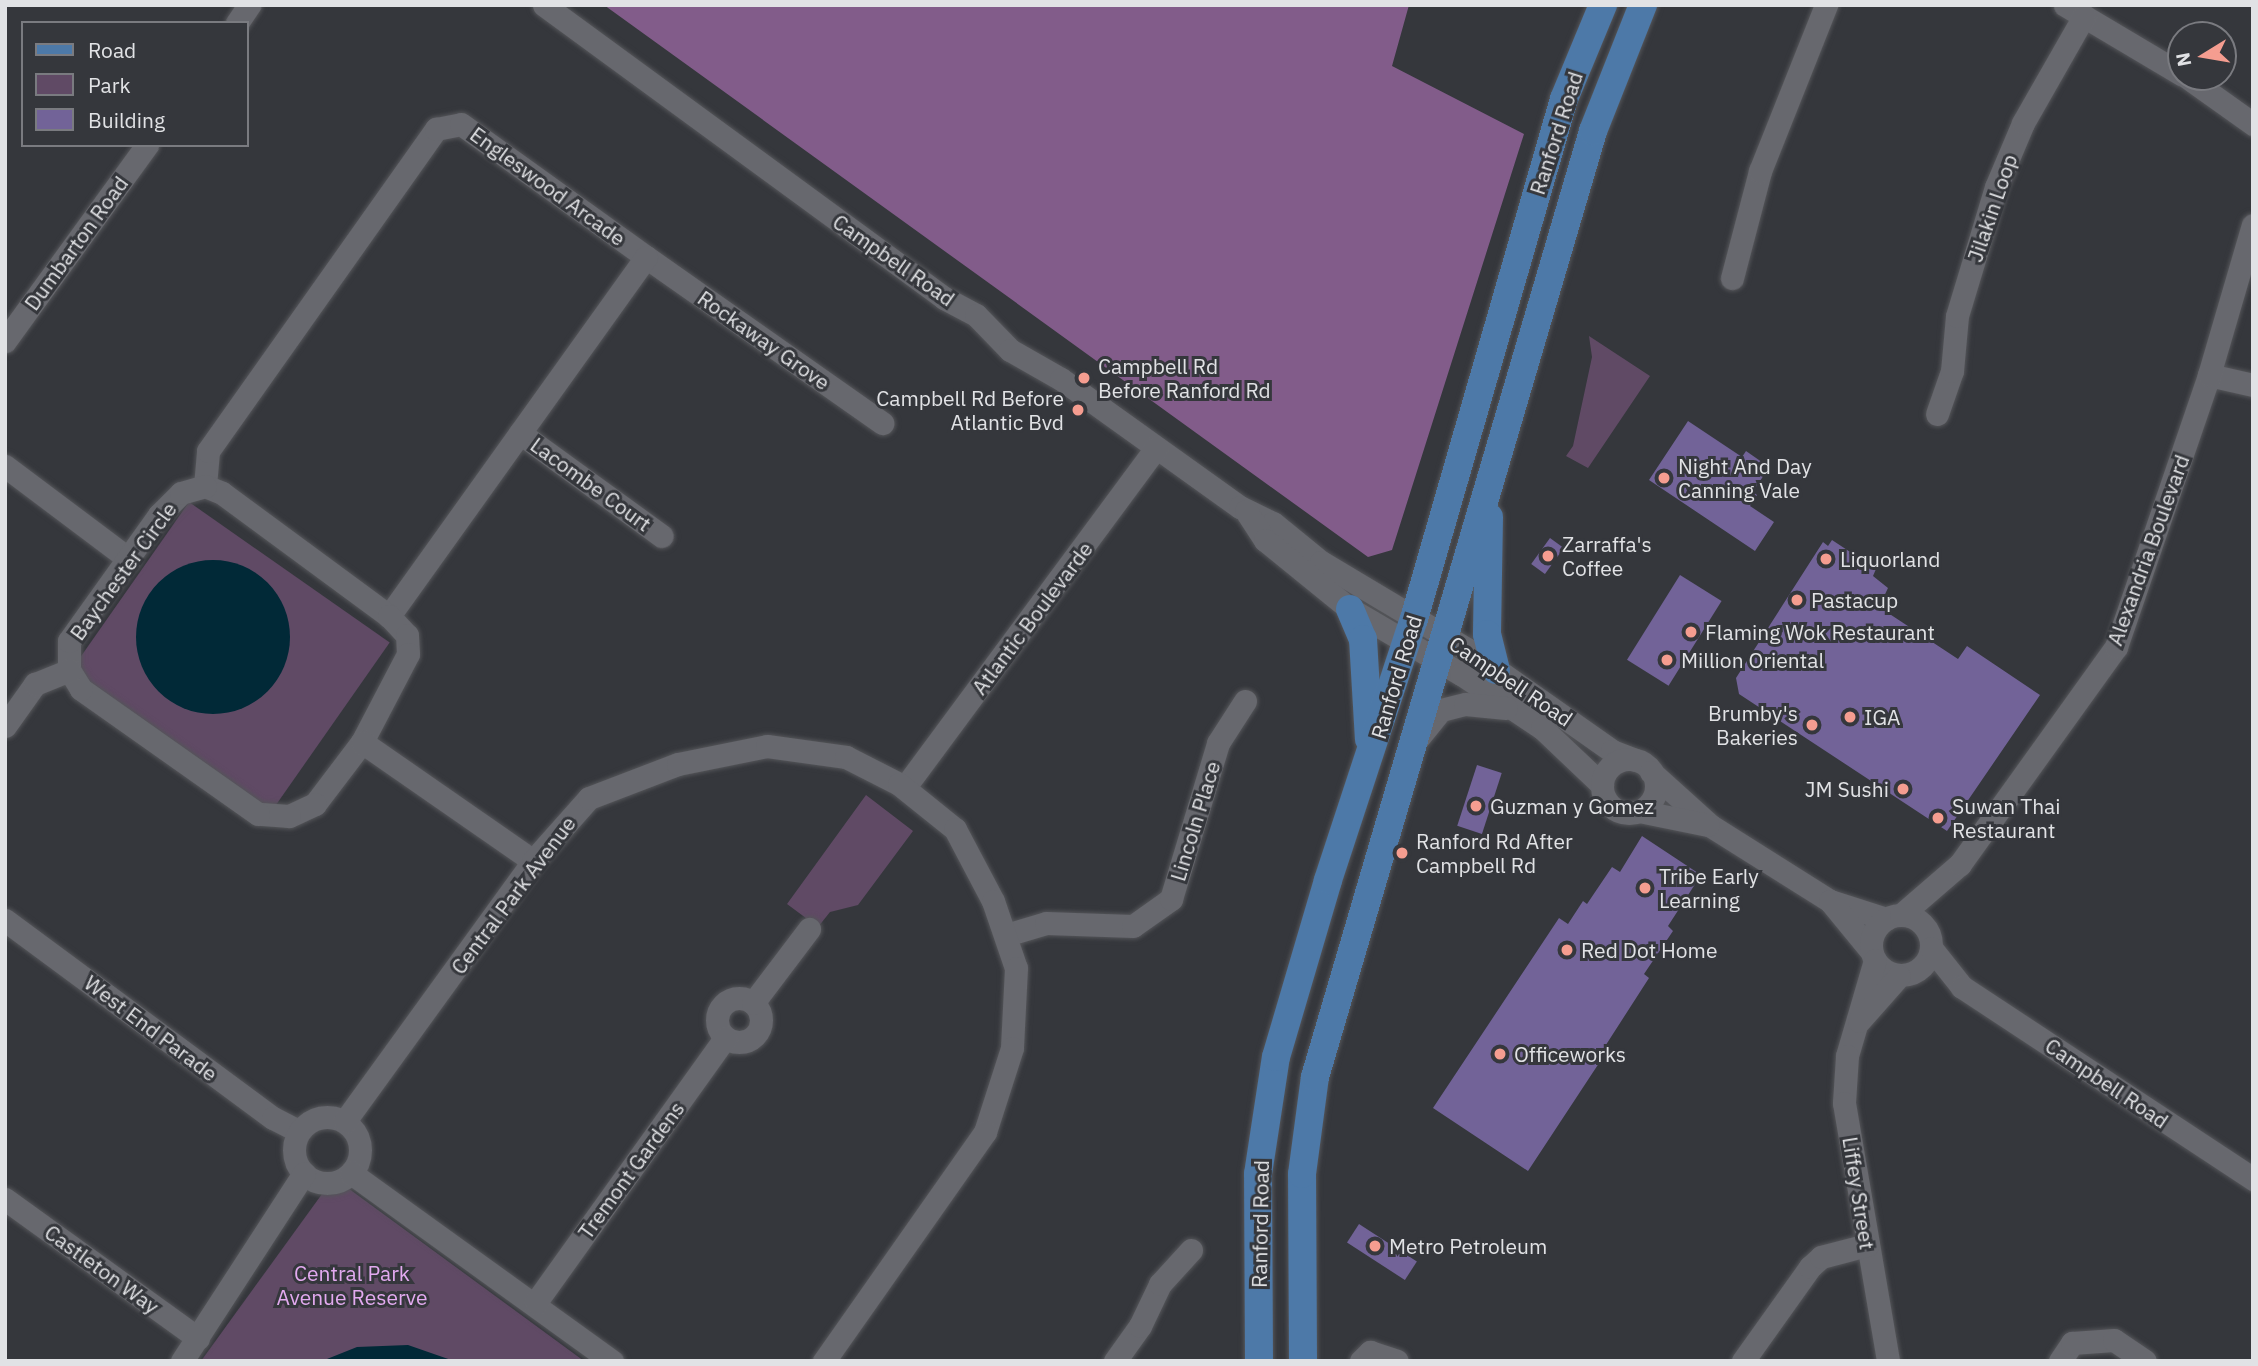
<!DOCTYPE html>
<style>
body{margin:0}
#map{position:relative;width:2258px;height:1366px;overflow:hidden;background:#35373c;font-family:"IBM Plex Sans",sans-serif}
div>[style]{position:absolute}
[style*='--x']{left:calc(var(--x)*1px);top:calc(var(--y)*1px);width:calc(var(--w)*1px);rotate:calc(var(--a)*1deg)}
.green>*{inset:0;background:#604a65;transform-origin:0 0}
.forest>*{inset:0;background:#825c8a}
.water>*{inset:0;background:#012937}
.round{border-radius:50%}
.building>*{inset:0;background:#726398;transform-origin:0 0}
.roads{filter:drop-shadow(0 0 2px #545559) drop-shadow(0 0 2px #545559)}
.minor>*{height:23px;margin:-11.5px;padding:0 11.5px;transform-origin:11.5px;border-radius:11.5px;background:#67686e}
.minor>.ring{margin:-11.5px;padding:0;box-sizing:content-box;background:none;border:23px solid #67686e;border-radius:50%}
.major>*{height:28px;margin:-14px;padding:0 14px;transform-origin:14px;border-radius:14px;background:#4d79a8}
.dots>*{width:19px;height:19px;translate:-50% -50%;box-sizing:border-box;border:4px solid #35373c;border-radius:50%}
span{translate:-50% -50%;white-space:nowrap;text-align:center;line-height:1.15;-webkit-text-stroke:6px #35373c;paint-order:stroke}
.street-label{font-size:21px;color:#e1e2e5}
.poi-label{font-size:21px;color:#e1e2e5}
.left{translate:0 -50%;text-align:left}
.right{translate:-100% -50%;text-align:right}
.park-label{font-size:21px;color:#e3aaf0}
.frame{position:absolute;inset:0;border:7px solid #e1e2e5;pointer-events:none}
.legend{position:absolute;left:21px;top:21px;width:228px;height:126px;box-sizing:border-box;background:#35373c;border:2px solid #7a7b80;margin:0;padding:9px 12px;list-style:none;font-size:21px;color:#e1e2e5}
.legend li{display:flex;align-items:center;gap:14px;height:35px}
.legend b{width:35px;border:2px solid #7a7b80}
.north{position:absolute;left:2167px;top:21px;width:70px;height:70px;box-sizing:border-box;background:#35373c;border:2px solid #7a7b80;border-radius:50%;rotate:259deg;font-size:19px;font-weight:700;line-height:28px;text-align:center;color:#e1e2e5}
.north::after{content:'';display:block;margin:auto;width:24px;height:32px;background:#f59d90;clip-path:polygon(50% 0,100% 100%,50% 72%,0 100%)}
</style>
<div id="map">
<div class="green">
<div style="clip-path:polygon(1589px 336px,1650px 376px,1588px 468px,1566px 456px,1573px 446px,1592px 357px)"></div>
<div style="left:189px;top:502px;width:245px;height:209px;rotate:35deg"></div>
<div style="clip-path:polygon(866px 795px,913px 831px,858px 905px,830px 912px,818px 927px,787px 904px)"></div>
<div style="clip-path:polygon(348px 1188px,584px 1361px,201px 1361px,322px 1194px)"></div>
</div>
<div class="forest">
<div style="clip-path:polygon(604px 5px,1409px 5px,1392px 66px,1524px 134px,1392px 550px,1368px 557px)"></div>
</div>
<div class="water">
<div class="round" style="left:136px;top:560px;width:154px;height:154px"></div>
<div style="clip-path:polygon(408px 1345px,454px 1361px,322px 1361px,357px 1347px)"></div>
</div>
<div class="building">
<div style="clip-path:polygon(1688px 421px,1742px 457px,1746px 451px,1769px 467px,1753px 492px,1757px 495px,1750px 506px,1774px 522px,1755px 551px,1649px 480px)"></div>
<div style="left:1550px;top:538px;width:17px;height:32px;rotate:36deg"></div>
<div style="clip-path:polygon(1832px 540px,1876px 569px,1873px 576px,1888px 588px,1879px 607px,1958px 659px,1967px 646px,2040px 695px,1947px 831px,1739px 694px,1736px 678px,1823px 542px,1828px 546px)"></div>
<div style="left:1680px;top:575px;width:49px;height:100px;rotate:32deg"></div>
<div style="left:1477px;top:765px;width:26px;height:64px;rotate:18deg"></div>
<div style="clip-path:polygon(1642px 836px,1701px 875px,1668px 926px,1673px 931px,1644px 974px,1649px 978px,1602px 1051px,1605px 1054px,1528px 1171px,1433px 1108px,1559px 918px,1568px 924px,1583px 901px,1587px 904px,1612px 867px,1620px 872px)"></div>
<div style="left:1359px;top:1224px;width:69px;height:22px;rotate:33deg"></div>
</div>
<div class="roads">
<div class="minor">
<div style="--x:544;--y:5;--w:496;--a:36.2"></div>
<div style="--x:944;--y:298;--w:36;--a:28"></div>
<div style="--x:976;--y:315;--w:49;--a:45.8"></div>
<div style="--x:1010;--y:350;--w:59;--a:29.6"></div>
<div style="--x:1061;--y:379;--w:220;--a:35.6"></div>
<div style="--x:1240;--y:507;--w:37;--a:26"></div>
<div style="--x:1273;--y:523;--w:62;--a:39.1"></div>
<div style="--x:1321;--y:562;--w:170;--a:30.8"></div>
<div style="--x:1467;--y:649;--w:177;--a:35.1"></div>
<div style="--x:1612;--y:751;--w:25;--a:21"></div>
<div style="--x:2065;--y:5;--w:135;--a:30.7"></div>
<div style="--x:237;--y:23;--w:22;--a:-56"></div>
<div style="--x:2187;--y:77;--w:81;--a:35.5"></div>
<div style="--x:646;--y:257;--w:289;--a:35.1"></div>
<div style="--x:1732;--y:278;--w:111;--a:-75.3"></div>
<div style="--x:1760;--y:171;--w:179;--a:-68.3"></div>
<div style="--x:5;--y:341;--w:242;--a:-54.1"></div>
<div style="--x:2209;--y:375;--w:45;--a:12.8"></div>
<div style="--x:1937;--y:414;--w:46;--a:-70.8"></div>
<div style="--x:1952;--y:371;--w:55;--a:-84.8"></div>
<div style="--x:1957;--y:316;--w:135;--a:-73.2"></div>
<div style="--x:1996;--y:187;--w:69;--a:-67.1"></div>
<div style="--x:2023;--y:123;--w:123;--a:-60.3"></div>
<div style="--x:520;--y:433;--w:175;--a:36"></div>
<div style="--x:5;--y:466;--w:155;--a:36.9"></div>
<div style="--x:205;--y:486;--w:35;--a:-85"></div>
<div style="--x:208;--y:451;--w:395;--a:-54.7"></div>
<div style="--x:436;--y:129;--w:25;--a:-11"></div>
<div style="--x:461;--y:124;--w:228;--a:35.7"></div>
<div style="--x:646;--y:257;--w:442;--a:125.6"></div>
<div style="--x:205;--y:486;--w:18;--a:22"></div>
<div style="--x:222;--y:493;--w:207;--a:36.4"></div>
<div style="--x:389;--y:616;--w:26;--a:47"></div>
<div style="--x:407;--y:635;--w:19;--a:87"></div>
<div style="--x:408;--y:654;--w:99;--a:117.6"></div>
<div style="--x:362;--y:742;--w:78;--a:127.2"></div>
<div style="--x:315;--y:804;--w:29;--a:155"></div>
<div style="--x:289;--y:816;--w:31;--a:-176"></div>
<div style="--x:258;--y:814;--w:217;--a:-144.8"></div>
<div style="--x:81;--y:689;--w:22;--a:-122"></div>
<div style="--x:69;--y:670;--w:29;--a:-90"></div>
<div style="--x:69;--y:641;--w:155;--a:-54.5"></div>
<div style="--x:159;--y:515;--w:31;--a:-45"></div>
<div style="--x:181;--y:493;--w:25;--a:-16"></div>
<div style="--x:1246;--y:511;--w:35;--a:57"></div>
<div style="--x:1265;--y:540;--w:109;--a:39.1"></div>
<div style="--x:1350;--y:609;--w:129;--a:30.4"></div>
<div style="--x:1461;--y:674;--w:97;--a:33.7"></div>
<div style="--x:1542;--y:728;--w:83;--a:43.5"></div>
<div style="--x:5;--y:726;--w:52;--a:-54.5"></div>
<div style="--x:35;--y:684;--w:37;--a:-22"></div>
<div style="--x:1419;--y:737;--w:35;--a:-51"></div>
<div style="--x:1441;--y:710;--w:25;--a:-14"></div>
<div style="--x:1465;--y:704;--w:41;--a:5.6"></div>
<div style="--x:362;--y:742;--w:208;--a:34.8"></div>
<div class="ring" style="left:1602px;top:759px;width:31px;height:31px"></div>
<div style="--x:1651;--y:772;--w:81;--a:42"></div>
<div style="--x:1711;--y:826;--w:141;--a:32.2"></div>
<div style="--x:1830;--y:901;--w:59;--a:17.8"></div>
<div style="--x:905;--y:787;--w:422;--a:-53.5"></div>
<div style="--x:1639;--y:811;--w:70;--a:11.5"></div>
<div style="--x:1830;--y:901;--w:65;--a:50.6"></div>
<div class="ring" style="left:1871px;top:915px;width:37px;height:37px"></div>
<div style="--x:1901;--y:915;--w:78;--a:-40.8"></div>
<div style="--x:1960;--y:864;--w:267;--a:-54.3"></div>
<div style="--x:2116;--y:647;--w:287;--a:-71.1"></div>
<div style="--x:2209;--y:375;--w:156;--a:-73.7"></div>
<div style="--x:5;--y:920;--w:333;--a:36.5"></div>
<div style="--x:273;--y:1118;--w:29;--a:27"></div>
<div style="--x:1006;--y:935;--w:42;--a:-16.7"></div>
<div style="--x:1046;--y:923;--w:87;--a:2"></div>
<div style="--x:1133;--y:926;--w:47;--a:-35.4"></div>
<div style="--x:1171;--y:899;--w:163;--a:-73.2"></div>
<div style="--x:1218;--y:743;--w:50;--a:-57.3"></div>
<div style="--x:1931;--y:948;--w:50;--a:51.5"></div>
<div style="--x:1962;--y:987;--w:349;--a:33.4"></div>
<div style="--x:1875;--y:960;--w:100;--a:106.3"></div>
<div style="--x:1847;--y:1056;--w:47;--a:93.7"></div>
<div style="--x:1844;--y:1103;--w:262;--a:80.3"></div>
<div class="ring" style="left:717px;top:998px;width:21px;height:21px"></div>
<div style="--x:753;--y:1003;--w:93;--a:-52.9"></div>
<div style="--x:1859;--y:1021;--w:60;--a:-48.4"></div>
<div class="ring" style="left:294px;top:1117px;width:43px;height:43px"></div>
<div style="--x:345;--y:1121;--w:321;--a:-54.1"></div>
<div style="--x:533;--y:861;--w:84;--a:-48.4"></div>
<div style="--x:589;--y:798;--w:95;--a:-20.9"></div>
<div style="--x:678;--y:764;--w:91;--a:-11.4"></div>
<div style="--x:767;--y:746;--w:80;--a:7.9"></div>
<div style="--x:846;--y:757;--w:59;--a:27"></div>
<div style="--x:899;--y:784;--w:72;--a:38.8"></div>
<div style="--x:955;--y:829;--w:81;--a:62.2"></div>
<div style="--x:993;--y:901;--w:71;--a:71.1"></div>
<div style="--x:1016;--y:968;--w:80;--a:92.9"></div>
<div style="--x:1012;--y:1048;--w:88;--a:107.8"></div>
<div style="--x:985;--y:1132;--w:280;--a:125.1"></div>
<div style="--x:351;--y:1173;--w:322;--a:35.8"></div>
<div style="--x:5;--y:1199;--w:238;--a:35.8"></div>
<div style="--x:536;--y:1302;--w:325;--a:-54.4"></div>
<div style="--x:182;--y:1361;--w:224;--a:-57"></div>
<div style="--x:1115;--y:1361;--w:43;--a:-54.5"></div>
<div style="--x:1140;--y:1326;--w:47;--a:-64.5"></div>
<div style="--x:1160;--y:1284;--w:46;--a:-47.6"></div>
<div style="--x:1361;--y:1361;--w:13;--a:-45"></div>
<div style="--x:1370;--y:1352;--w:28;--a:18"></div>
<div style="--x:1743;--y:1361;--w:115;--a:-54.5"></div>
<div style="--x:1810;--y:1267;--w:15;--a:-42"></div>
<div style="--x:1821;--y:1257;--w:48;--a:-14.6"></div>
<div style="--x:2060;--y:1361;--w:22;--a:-56"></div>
<div style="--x:2072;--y:1343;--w:42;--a:-4.1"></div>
<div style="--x:2114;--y:1340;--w:37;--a:34"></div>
</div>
<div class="major">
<div style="--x:1489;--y:517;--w:117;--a:91"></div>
<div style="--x:1487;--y:634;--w:37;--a:76"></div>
<div style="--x:1350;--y:609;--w:33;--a:67"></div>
<div style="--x:1363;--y:639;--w:100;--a:86.6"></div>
<div style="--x:1259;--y:1361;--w:187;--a:-90.3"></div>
<div style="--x:1258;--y:1174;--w:118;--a:-81.3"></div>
<div style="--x:1276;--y:1057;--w:184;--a:-73.6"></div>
<div style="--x:1328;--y:880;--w:275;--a:-71.8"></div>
<div style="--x:1414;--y:619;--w:541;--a:-73.91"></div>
<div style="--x:1564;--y:99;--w:102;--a:-67.5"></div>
<div style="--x:1303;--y:1361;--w:187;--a:-90.3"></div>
<div style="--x:1302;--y:1174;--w:98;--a:-82.4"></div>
<div style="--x:1315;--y:1077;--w:986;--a:-73.62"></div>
<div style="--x:1593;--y:131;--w:136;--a:-68.4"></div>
</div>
</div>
<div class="dots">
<div style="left:1084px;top:378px;background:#f59d90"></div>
<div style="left:1078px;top:410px;background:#f59d90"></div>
<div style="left:1664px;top:478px;background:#f59d90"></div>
<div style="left:1548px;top:556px;background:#f59d90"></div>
<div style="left:1826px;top:559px;background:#f59d90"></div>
<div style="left:1797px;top:600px;background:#f59d90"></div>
<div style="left:1691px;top:632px;background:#f59d90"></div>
<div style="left:1667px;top:660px;background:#f59d90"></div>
<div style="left:1850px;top:717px;background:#f59d90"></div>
<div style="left:1812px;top:725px;background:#f59d90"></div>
<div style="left:1903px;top:789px;background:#f59d90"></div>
<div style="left:1476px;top:806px;background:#f59d90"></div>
<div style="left:1938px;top:818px;background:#f59d90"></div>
<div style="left:1402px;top:853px;background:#f59d90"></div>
<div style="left:1645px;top:888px;background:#f59d90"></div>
<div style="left:1567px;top:950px;background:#f59d90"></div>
<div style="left:1500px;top:1054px;background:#f59d90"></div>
<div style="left:1375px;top:1246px;background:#f59d90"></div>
</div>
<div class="street-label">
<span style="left:1556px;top:133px;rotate:-72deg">Ranford Road</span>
<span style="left:548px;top:186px;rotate:36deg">Engleswood Arcade</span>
<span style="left:1992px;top:208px;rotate:-71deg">Jilakin Loop</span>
<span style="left:76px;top:243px;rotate:-54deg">Dumbarton Road</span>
<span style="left:894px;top:260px;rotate:35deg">Campbell Road</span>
<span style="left:764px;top:340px;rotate:35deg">Rockaway Grove</span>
<span style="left:591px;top:484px;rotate:36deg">Lacombe Court</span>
<span style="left:2148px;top:550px;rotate:-70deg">Alexandria Boulevard</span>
<span style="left:123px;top:571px;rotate:-54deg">Baychester Circle</span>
<span style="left:1032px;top:618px;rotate:-53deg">Atlantic Boulevarde</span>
<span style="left:1396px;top:677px;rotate:-73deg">Ranford Road</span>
<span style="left:1511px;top:681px;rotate:34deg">Campbell Road</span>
<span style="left:1195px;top:821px;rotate:-73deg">Lincoln Place</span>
<span style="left:513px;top:895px;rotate:-53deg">Central Park Avenue</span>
<span style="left:151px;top:1028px;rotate:37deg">West End Parade</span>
<span style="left:2107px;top:1083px;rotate:34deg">Campbell Road</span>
<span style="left:631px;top:1170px;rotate:-54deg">Tremont Gardens</span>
<span style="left:1859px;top:1193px;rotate:81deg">Liffey Street</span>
<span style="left:1260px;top:1224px;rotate:-89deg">Ranford Road</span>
<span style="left:102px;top:1269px;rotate:36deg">Castleton Way</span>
</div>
<div class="poi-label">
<span class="left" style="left:1098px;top:378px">Campbell Rd<br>Before Ranford Rd</span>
<span class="right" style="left:1064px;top:410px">Campbell Rd Before<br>Atlantic Bvd</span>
<span class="left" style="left:1678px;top:478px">Night And Day<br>Canning Vale</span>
<span class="left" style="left:1562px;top:556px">Zarraffa's<br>Coffee</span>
<span class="left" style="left:1840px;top:559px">Liquorland</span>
<span class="left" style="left:1811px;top:600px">Pastacup</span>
<span class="left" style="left:1705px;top:632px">Flaming Wok Restaurant</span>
<span class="left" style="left:1681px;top:660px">Million Oriental</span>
<span class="right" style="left:1798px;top:725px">Brumby's<br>Bakeries</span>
<span class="left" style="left:1864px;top:717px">IGA</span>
<span class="right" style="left:1889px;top:789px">JM Sushi</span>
<span class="left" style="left:1490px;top:806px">Guzman y Gomez</span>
<span class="left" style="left:1952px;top:818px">Suwan Thai<br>Restaurant</span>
<span class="left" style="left:1416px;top:853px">Ranford Rd After<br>Campbell Rd</span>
<span class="left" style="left:1659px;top:888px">Tribe Early<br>Learning</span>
<span class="left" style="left:1581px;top:950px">Red Dot Home</span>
<span class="left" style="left:1514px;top:1054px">Officeworks</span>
<span class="left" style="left:1389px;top:1246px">Metro Petroleum</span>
</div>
<div class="park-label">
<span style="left:352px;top:1285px">Central Park<br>Avenue Reserve</span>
</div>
<div class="frame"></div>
<ul class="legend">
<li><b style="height:9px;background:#4d79a8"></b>Road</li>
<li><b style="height:19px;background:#604a65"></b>Park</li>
<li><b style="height:19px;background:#726398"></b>Building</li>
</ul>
<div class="north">N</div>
</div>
